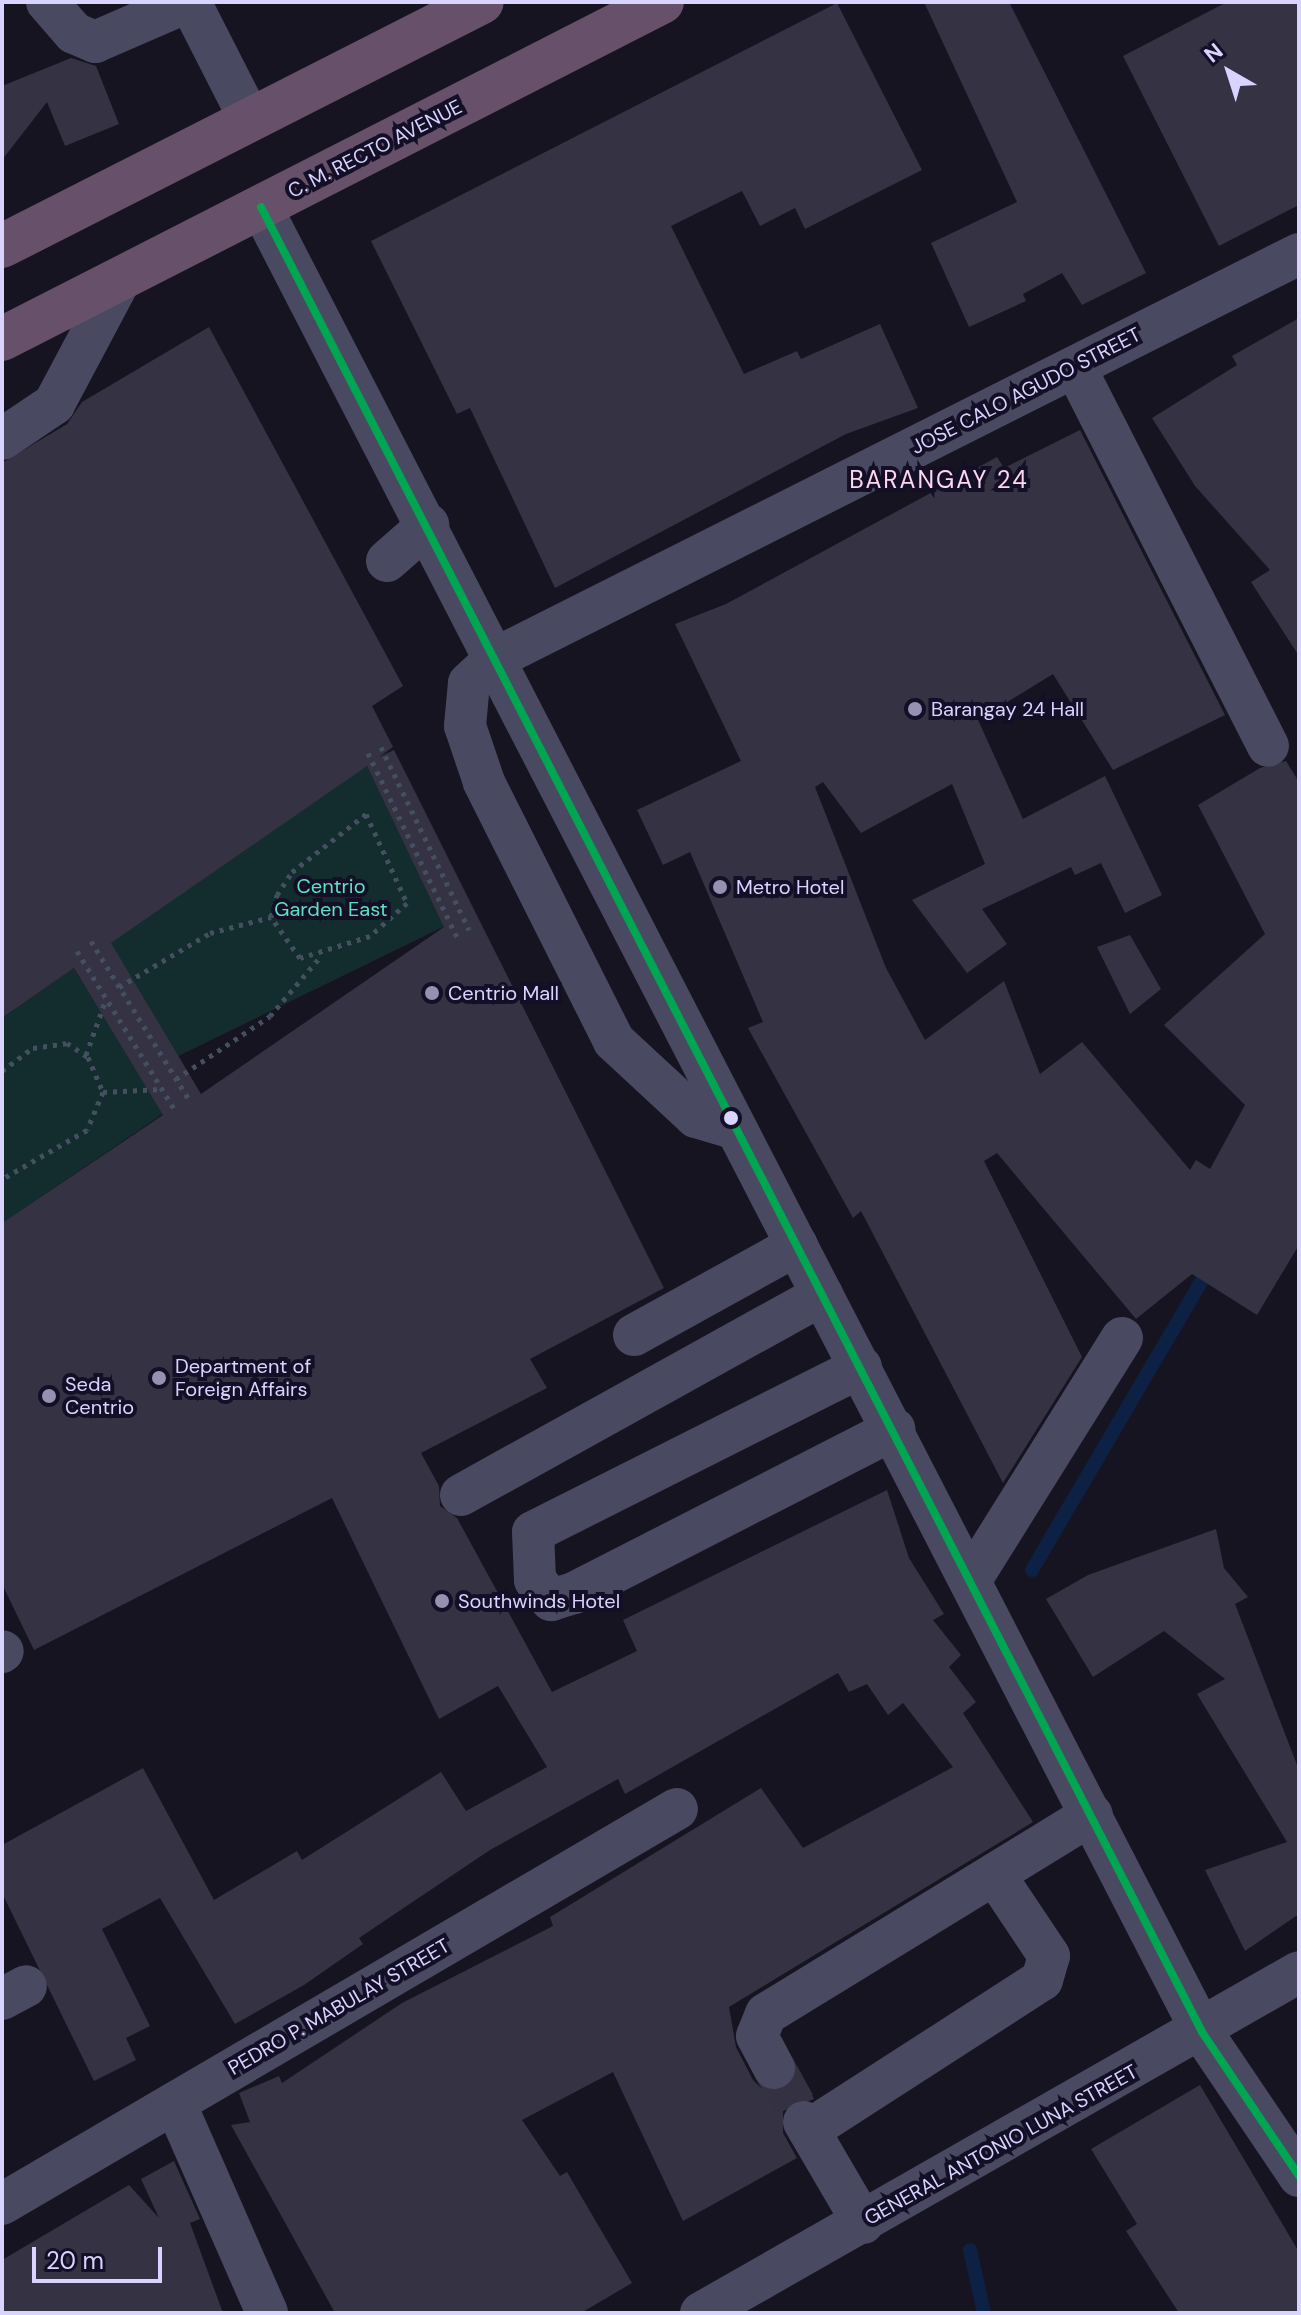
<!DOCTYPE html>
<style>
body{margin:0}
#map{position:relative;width:1301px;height:2315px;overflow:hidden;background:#161421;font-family:"DM Sans",sans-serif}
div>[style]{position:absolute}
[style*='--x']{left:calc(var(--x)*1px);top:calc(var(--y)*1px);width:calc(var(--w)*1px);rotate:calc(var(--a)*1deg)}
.green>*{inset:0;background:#132c2d;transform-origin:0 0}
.stream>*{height:14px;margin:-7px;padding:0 7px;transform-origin:7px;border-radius:7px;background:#0d2144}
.building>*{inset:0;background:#343243}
.minor-tunnel>*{height:42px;margin-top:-21px;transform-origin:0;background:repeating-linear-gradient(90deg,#333142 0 42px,transparent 0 63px)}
.path>*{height:5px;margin-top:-2.5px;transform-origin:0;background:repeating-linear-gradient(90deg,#44505f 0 4px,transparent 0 10px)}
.minor>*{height:42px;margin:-21px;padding:0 21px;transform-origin:21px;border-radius:21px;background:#4a4962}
.highway>*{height:44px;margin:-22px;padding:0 22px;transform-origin:22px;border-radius:22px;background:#67516a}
.bus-1>*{height:8px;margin:-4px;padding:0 4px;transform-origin:4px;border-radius:4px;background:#00a651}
.dots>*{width:22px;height:22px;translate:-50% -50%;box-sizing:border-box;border:4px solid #130f26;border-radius:50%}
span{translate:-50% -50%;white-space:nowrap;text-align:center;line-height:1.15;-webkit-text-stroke:8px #130f26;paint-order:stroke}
.street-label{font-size:20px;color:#d9d4ff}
.poi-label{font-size:20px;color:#d9d4ff}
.left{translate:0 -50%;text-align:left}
.park-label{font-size:20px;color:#5fe0c0}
.quarter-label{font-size:24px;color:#ffd6f0;letter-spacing:2px}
.frame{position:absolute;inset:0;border:4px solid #d9d4ff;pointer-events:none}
.north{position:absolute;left:1189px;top:32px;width:80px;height:80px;-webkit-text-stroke:6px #130f26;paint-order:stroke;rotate:321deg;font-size:22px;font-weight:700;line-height:32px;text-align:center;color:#d9d4ff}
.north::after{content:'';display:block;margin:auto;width:28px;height:36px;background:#d9d4ff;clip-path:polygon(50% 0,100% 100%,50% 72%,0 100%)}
.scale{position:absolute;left:32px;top:2247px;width:130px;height:36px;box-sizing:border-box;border:4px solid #d9d4ff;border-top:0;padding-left:10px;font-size:24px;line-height:28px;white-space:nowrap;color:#d9d4ff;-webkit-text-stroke:6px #130f26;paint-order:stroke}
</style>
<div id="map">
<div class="green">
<div style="left:367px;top:766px;width:178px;height:311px;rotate:64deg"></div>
<div style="clip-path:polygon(74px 968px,163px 1114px,2px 1223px,2px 1018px)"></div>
</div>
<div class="stream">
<div style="--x:1032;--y:1570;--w:351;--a:-59.6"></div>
<div style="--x:970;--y:2250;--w:65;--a:77.5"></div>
</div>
<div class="building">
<div style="clip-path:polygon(924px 2px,1009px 2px,1146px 273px,1082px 305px,1062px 273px,1023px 294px,1026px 301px,969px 327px,931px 243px,1017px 202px)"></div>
<div style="clip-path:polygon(1227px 2px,1299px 2px,1299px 205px,1219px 246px,1123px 56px)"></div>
<div style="clip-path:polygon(837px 3px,922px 170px,805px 229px,795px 208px,760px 226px,742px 191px,671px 226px,744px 374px,797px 351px,801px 359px,880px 324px,918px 408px,846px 434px,555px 588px,470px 408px,457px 414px,371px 241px)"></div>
<div style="clip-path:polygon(71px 58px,96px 66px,119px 124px,65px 146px,47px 102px,2px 160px,2px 86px)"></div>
<div style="clip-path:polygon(1299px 318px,1299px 656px,1251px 582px,1270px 570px,1195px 486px,1152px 418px,1237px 365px,1232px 356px)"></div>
<div style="clip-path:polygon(evenodd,209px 327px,403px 686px,372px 706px,393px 747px,379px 757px,394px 750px,664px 1288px,530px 1359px,547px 1388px,421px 1453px,439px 1486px,440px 1506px,457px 1518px,552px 1692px,637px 1651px,623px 1620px,887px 1490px,909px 1558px,944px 1614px,933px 1620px,961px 1655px,949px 1667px,976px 1702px,963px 1713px,1033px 1822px,729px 2007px,736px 2047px,753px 2080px,762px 2089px,785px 2089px,797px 2066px,814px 2099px,783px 2111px,783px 2133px,797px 2158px,683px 2221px,613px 2072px,522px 2120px,560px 2176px,567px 2172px,632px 2283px,581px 2313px,335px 2313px,231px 2125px,250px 2122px,239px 2093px,279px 2076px,282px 2083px,402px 2003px,553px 1926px,550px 1917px,761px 1788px,803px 1848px,953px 1767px,903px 1703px,888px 1715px,867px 1684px,849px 1692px,838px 1673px,625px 1794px,618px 1779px,490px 1850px,359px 1938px,363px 1944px,304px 1985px,235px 2024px,160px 1898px,102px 1929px,150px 2026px,126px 2038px,136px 2060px,94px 2081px,2px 1893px,2px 1845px,143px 1768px,214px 1900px,297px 1851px,302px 1860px,441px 1772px,466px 1811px,547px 1767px,498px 1686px,439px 1719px,332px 1498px,34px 1650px,2px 1584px,2px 1223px,163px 1115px,74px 968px,2px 1018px,2px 463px,67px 424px,82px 402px,209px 327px,367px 766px,444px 927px,201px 1094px,111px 943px,367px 766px)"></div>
<div style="clip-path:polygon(1080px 430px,1225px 715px,1113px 770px,1053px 674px,978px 720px,1023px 819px,1105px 776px,1162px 895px,1125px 913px,1101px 863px,1075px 875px,1071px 867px,982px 909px,1007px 944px,967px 973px,912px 900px,985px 864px,952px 784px,861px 833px,823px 782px,815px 787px,886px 968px,925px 1040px,1004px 981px,1040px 1074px,1082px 1042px,1190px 1170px,1196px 1160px,1210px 1169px,1245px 1105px,1164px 1025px,1265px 934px,1198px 805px,1260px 768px,1286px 761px,1299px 782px,1299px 1245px,1257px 1315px,1192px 1274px,1136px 1319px,997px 1153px,984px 1161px,1082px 1357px,1003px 1483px,861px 1211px,853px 1218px,748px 1028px,763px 1022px,690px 852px,663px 865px,637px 810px,741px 761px,675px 624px,726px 604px,997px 457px,1004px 468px)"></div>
<div style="clip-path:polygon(1130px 935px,1161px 989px,1130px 1014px,1097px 947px)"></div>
<div style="clip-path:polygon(1216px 1529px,1224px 1568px,1248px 1597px,1235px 1604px,1299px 1770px,1299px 1914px,1245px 1951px,1205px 1870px,1287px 1842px,1197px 1694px,1225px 1679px,1164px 1631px,1093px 1677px,1046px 1599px,1088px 1575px)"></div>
<div style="clip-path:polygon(1200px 2085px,1299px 2252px,1299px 2313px,1179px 2313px,1126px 2231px,1137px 2224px,1091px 2149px)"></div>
<div style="clip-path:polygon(174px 2161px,200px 2219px,190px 2223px,223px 2313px,2px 2313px,2px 2260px,129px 2185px,159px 2218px,141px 2179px)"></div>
</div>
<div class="minor-tunnel">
<div style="--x:774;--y:2068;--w:62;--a:60.9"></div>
</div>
<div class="path">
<div style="--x:381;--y:747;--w:203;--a:64.3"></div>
<div style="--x:368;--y:753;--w:204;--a:64.2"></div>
<div style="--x:366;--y:814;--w:98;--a:65.3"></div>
<div style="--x:407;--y:903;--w:50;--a:138.3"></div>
<div style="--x:370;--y:936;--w:73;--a:162.6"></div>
<div style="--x:300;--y:958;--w:50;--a:-125.3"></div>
<div style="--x:271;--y:917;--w:23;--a:-75"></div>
<div style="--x:277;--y:895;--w:27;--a:-57"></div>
<div style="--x:292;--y:872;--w:94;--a:-38.1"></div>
<div style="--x:91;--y:941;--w:190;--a:58.3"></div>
<div style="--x:77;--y:951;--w:187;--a:58.4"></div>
<div style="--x:119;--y:987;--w:106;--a:-30.7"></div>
<div style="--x:210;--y:933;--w:63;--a:-14.7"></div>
<div style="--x:86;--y:1055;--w:59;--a:-70.3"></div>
<div style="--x:2;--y:1071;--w:39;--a:-37"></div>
<div style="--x:33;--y:1048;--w:34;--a:-8"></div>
<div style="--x:67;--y:1043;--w:25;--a:34"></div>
<div style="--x:88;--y:1057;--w:38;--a:67"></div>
<div style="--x:103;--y:1092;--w:41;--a:112.8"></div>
<div style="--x:87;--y:1130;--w:98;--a:150"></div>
<div style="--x:176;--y:1079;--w:113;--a:-33.8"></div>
<div style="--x:270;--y:1016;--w:77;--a:-49.7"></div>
<div style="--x:103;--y:1092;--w:59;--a:-2.9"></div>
</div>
<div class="minor">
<div style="--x:47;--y:2;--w:41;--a:48.9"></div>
<div style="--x:74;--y:33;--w:23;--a:23"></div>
<div style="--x:95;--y:42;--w:100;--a:-23.5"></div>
<div style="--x:190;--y:2;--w:132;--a:63"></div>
<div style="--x:261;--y:207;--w:2053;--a:62.72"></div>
<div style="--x:1202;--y:2032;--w:174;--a:56"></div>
<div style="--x:1075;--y:367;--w:425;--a:63"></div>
<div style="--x:2;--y:439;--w:63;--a:-33.9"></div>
<div style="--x:54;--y:404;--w:143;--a:-62"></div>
<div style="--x:387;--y:561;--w:55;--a:-41.3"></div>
<div style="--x:736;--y:1129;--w:42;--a:-163.3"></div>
<div style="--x:696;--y:1117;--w:112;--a:-137.2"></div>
<div style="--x:614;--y:1041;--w:290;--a:-116.7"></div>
<div style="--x:484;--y:782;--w:59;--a:-108.7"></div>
<div style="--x:465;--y:726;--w:43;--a:-84.7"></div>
<div style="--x:469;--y:683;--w:37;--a:-43"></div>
<div style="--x:496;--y:658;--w:899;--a:-26.71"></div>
<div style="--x:634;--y:1335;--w:186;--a:-28.9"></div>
<div style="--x:861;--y:1367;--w:367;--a:153.3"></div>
<div style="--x:533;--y:1532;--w:48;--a:87.6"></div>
<div style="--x:535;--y:1580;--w:26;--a:51"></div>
<div style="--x:551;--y:1600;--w:24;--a:-17"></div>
<div style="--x:574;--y:1593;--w:360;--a:-27.1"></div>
<div style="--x:461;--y:1495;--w:413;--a:-29"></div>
<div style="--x:972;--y:1578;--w:283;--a:-58"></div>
<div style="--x:2;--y:1652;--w:1;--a:-45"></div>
<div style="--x:2;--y:1999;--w:27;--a:-28"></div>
<div style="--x:774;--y:2068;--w:36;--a:-118"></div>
<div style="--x:757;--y:2036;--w:24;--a:-68"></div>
<div style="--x:766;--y:2014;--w:382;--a:-31.5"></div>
<div style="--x:175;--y:2103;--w:229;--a:66.3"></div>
<div style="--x:804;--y:2122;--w:117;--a:59.7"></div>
<div style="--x:809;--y:2130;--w:277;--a:-32.8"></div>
<div style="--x:1042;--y:1980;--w:25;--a:-74"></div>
<div style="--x:1049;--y:1956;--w:97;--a:-123.7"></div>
<div style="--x:2;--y:2204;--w:782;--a:-30.34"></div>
<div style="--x:701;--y:2313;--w:688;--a:-29.69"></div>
</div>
<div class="highway">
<div style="--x:2;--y:246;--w:538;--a:-26.95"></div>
<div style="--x:2;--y:339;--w:741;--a:-27.05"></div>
</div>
<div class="bus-1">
<div style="--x:261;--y:207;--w:2053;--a:62.72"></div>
<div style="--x:1202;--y:2032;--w:174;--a:56"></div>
</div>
<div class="dots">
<div style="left:915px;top:709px;background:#9591b1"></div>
<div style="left:720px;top:887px;background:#9591b1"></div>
<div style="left:432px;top:993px;background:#9591b1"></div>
<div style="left:731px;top:1118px;background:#d9d4ff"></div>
<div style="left:159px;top:1378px;background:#9591b1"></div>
<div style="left:49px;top:1396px;background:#9591b1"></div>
<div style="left:442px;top:1601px;background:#9591b1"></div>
</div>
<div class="street-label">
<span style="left:375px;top:149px;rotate:-27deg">C. M. RECTO AVENUE</span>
<span style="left:1026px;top:391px;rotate:-27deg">JOSE CALO AGUDO STREET</span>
<span style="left:339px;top:2007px;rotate:-30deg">PEDRO P. MABULAY STREET</span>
<span style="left:1001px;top:2145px;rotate:-29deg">GENERAL ANTONIO LUNA STREET</span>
</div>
<div class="poi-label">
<span class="left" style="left:931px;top:709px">Barangay 24 Hall</span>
<span class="left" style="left:736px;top:887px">Metro Hotel</span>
<span class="left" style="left:448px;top:993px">Centrio Mall</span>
<span class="left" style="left:175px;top:1378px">Department of<br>Foreign Affairs</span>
<span class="left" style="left:65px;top:1396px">Seda<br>Centrio</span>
<span class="left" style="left:458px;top:1601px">Southwinds Hotel</span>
</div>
<div class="park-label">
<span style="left:331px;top:898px">Centrio<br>Garden East</span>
</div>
<div class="quarter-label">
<span style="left:939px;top:480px">BARANGAY 24</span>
</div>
<div class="frame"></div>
<div class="north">N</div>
<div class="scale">20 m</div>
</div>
